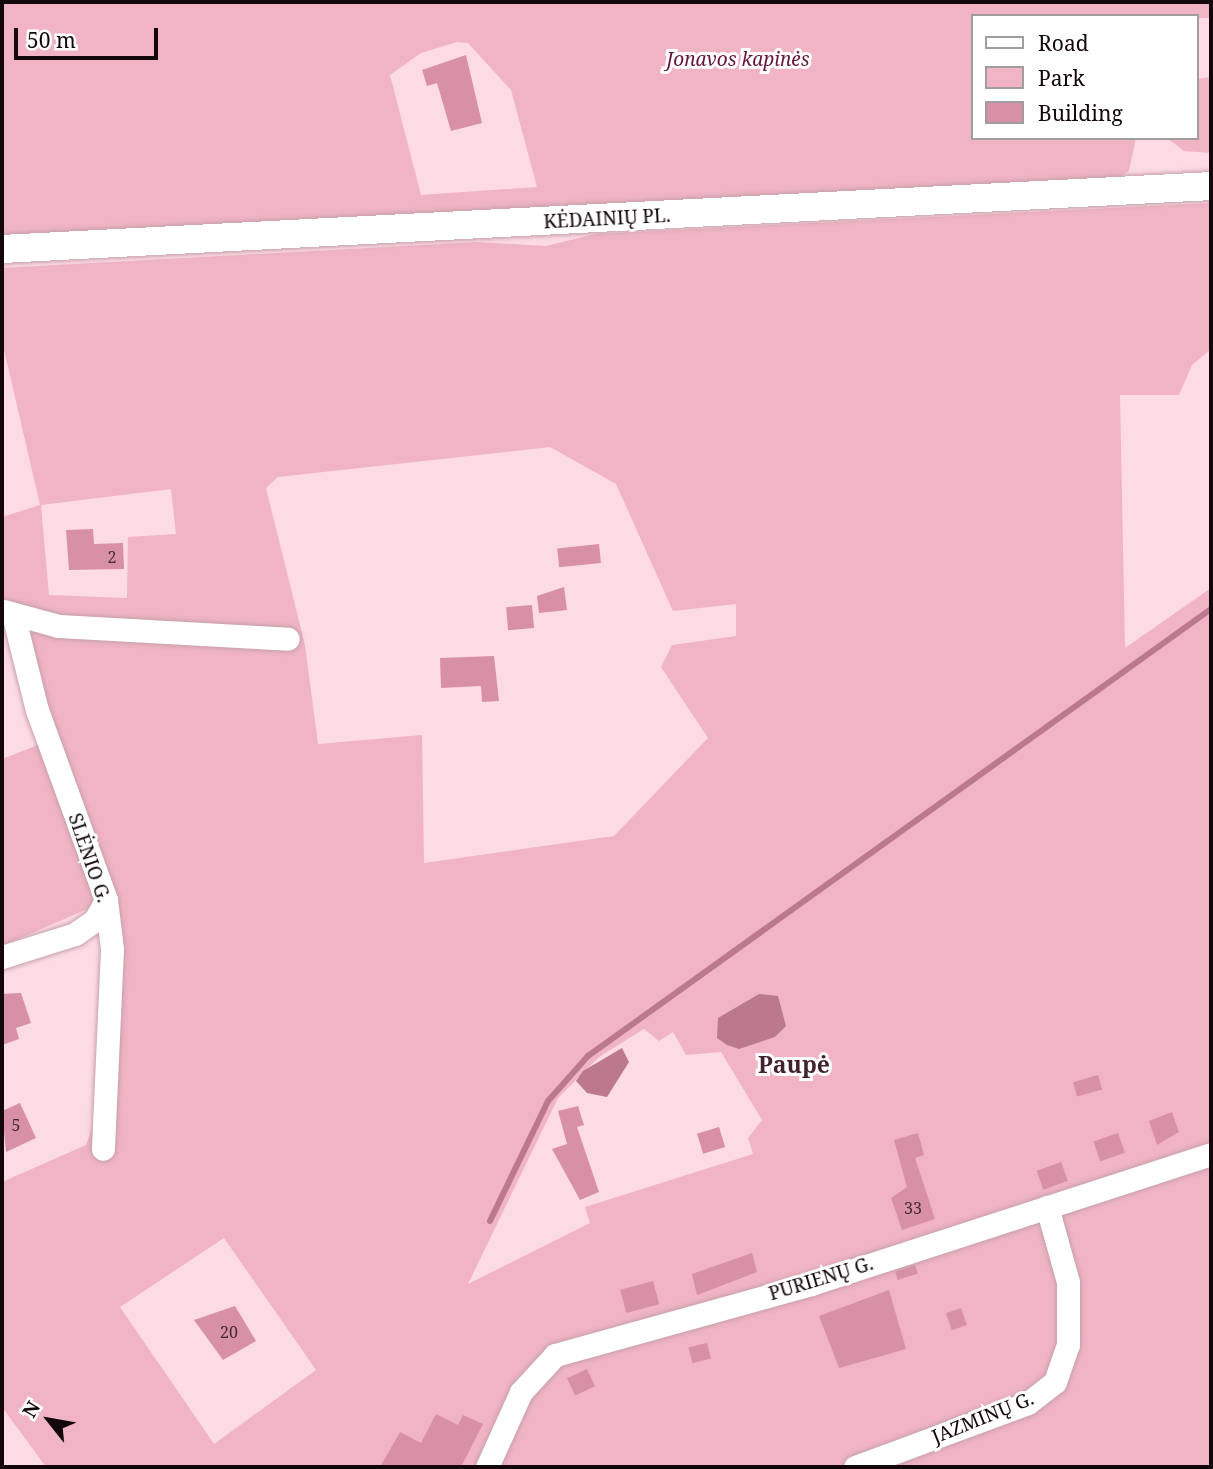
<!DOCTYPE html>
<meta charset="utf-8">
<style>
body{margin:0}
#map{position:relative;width:1213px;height:1469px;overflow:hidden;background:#fddbe4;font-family:"Noto Serif",serif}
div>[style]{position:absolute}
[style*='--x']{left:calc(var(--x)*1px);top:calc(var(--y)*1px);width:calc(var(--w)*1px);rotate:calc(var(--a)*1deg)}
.green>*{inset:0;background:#f0b4c4}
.water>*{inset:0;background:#bc788d}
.stream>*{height:6px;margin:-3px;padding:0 3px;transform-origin:3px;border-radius:3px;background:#bc788d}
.building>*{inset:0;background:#d790a5;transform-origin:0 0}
.roads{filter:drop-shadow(0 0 2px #c7a0aa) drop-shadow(0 0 2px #c7a0aa)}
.minor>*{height:23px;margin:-11.5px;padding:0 11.5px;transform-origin:11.5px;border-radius:11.5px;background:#fff}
.major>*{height:28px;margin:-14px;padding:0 14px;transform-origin:14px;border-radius:14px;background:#fff}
span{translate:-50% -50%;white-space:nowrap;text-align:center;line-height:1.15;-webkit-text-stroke:6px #fff;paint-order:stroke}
.number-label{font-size:16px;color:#452932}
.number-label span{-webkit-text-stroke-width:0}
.park-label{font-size:19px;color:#661437;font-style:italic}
.street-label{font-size:19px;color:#14070b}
.quarter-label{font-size:23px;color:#42232d;font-weight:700}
.frame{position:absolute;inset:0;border:4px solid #14070b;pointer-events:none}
.legend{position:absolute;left:971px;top:14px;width:228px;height:126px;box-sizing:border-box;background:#fff;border:2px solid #a19c9d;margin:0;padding:9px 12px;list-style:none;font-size:21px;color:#14070b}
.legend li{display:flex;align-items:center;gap:14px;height:35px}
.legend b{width:35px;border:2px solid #a19c9d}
.north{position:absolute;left:14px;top:1385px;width:70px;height:70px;-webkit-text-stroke:5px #fff;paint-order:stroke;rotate:301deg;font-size:19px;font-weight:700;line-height:28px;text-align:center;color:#14070b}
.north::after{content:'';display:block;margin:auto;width:24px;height:32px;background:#14070b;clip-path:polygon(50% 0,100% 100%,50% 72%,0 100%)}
.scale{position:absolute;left:14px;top:28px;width:144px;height:32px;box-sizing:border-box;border:4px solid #14070b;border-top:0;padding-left:9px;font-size:21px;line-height:24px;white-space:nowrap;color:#14070b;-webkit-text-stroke:5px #fff;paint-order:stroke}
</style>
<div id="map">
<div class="green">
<div style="clip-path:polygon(evenodd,2px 2px,1211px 2px,1211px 18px,973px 16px,973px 138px,1136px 138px,1129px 171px,1113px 181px,2px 235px,2px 2px,457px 42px,468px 43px,511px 90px,537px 187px,421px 195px,390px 75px,421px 53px,457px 42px)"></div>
<div style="clip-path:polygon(1211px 77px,1211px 153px,1184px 151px,1167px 138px,1197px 138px,1197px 79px)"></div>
<div style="clip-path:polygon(evenodd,1211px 203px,1211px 349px,1192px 365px,1179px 395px,1120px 395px,1125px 648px,1211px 588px,1211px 1467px,46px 1467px,2px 1407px,2px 1182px,86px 1145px,117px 1059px,106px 901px,2px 946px,2px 759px,38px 745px,27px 700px,24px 627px,304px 645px,19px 612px,2px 598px,2px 517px,40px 505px,2px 341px,2px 268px,477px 242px,546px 246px,595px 234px,1211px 203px,550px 447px,616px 484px,673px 611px,736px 604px,736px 636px,672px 645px,661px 667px,708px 738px,614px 836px,424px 863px,422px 735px,318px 744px,305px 645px,266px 488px,278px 477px,550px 447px,1211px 203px,171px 489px,176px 534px,128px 537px,127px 598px,49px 595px,41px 505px,171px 489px,1211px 203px,644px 1029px,659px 1041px,673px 1032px,686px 1055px,721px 1052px,762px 1120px,748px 1138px,753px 1154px,585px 1207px,590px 1223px,468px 1284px,558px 1098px,599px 1057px,644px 1029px,1211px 203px,224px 1238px,316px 1370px,214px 1444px,120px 1307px,224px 1238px)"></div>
</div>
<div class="water">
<div style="clip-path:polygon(759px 994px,778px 996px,786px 1026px,775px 1037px,739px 1049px,727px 1045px,717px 1038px,718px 1018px)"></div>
<div style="clip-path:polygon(622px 1048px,629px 1062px,607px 1097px,587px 1093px,576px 1081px,583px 1071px)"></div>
</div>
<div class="stream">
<div style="--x:490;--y:1221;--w:133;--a:-64.2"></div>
<div style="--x:548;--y:1101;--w:60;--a:-48.4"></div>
<div style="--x:588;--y:1056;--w:767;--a:-35.66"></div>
</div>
<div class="building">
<div style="clip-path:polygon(466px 55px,482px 123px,451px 131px,437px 83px,427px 86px,422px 70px)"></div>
<div style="clip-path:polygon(93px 529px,94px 544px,123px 543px,124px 569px,69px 570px,66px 530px)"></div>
<div style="left:599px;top:544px;width:19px;height:42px;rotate:84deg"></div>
<div style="clip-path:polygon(564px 587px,567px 610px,539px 613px,537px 596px)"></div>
<div style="left:532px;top:605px;width:23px;height:26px;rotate:85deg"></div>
<div style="clip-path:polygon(494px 656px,499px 701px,482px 702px,481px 686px,441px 688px,440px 658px)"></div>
<div style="clip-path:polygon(21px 993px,31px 1023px,16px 1028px,19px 1039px,2px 1045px,2px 994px)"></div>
<div style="left:1098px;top:1075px;width:15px;height:26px;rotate:74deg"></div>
<div style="clip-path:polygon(20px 1103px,36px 1138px,6px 1152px,2px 1111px)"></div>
<div style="clip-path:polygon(578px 1106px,584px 1125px,577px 1127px,599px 1192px,580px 1200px,552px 1149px,567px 1144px,558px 1111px)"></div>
<div style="clip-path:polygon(1172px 1112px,1179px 1132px,1157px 1145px,1149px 1121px)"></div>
<div style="left:719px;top:1127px;width:21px;height:23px;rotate:73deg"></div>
<div style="clip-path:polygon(918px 1133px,924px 1155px,915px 1158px,935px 1219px,902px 1230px,891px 1198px,907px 1187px,894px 1140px)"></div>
<div style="left:1118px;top:1133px;width:21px;height:26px;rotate:71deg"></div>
<div style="left:1061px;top:1162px;width:20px;height:26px;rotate:70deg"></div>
<div style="clip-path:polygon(752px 1253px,757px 1272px,697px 1295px,692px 1274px)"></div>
<div style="left:915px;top:1265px;width:9px;height:21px;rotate:72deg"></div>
<div style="left:653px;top:1281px;width:24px;height:34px;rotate:75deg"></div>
<div style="clip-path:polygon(889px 1290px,906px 1349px,839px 1368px,819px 1316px)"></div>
<div style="clip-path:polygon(235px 1306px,256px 1341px,223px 1360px,194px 1320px)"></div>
<div style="left:961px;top:1308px;width:18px;height:16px;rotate:71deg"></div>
<div style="left:707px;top:1343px;width:16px;height:19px;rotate:76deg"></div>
<div style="left:587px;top:1369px;width:19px;height:22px;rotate:65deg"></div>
<div style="clip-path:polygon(436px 1414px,458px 1425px,463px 1415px,483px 1424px,461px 1467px,380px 1467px,400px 1432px,421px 1443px)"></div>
</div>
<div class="roads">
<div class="minor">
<div style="--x:4;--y:611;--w:57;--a:15.3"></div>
<div style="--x:59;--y:626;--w:229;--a:3.2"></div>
<div style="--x:14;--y:618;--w:95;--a:76"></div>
<div style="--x:37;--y:710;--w:202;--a:70"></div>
<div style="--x:106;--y:900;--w:49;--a:83"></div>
<div style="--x:112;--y:949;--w:200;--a:92.6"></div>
<div style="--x:2;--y:957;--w:77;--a:-17.5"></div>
<div style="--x:75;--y:934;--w:24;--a:-35"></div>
<div style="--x:95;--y:920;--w:23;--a:-61"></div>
<div style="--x:487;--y:1467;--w:82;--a:-65.6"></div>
<div style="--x:521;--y:1392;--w:50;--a:-47.4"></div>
<div style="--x:555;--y:1355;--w:266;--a:-15.5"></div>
<div style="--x:811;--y:1284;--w:421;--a:-18"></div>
<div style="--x:855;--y:1467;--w:184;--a:-20.3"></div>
<div style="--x:1028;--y:1403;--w:34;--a:-38"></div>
<div style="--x:1055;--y:1382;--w:39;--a:-71"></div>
<div style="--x:1068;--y:1345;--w:63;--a:-90"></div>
<div style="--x:1068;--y:1282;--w:78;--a:-105.6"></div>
</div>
<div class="major">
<div style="--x:2;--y:249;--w:1211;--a:-2.98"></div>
</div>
</div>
<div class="number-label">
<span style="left:112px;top:557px">2</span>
<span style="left:16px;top:1125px">5</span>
<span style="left:913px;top:1208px">33</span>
<span style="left:229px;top:1332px">20</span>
</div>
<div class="park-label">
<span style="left:738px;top:60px">Jonavos kapinės</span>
</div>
<div class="street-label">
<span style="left:607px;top:219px;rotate:-3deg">KĖDAINIŲ PL.</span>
<span style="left:89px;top:858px;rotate:71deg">SLĖNIO G.</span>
<span style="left:821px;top:1279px;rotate:-17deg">PURIENŲ G.</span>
<span style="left:983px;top:1418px;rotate:-22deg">JAZMINŲ G.</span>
</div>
<div class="quarter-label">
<span style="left:794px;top:1064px">Paupė</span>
</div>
<div class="frame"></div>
<ul class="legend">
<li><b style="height:9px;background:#fff"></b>Road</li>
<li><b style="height:19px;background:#f0b4c4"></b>Park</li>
<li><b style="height:19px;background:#d790a5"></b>Building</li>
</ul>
<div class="north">N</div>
<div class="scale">50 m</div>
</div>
